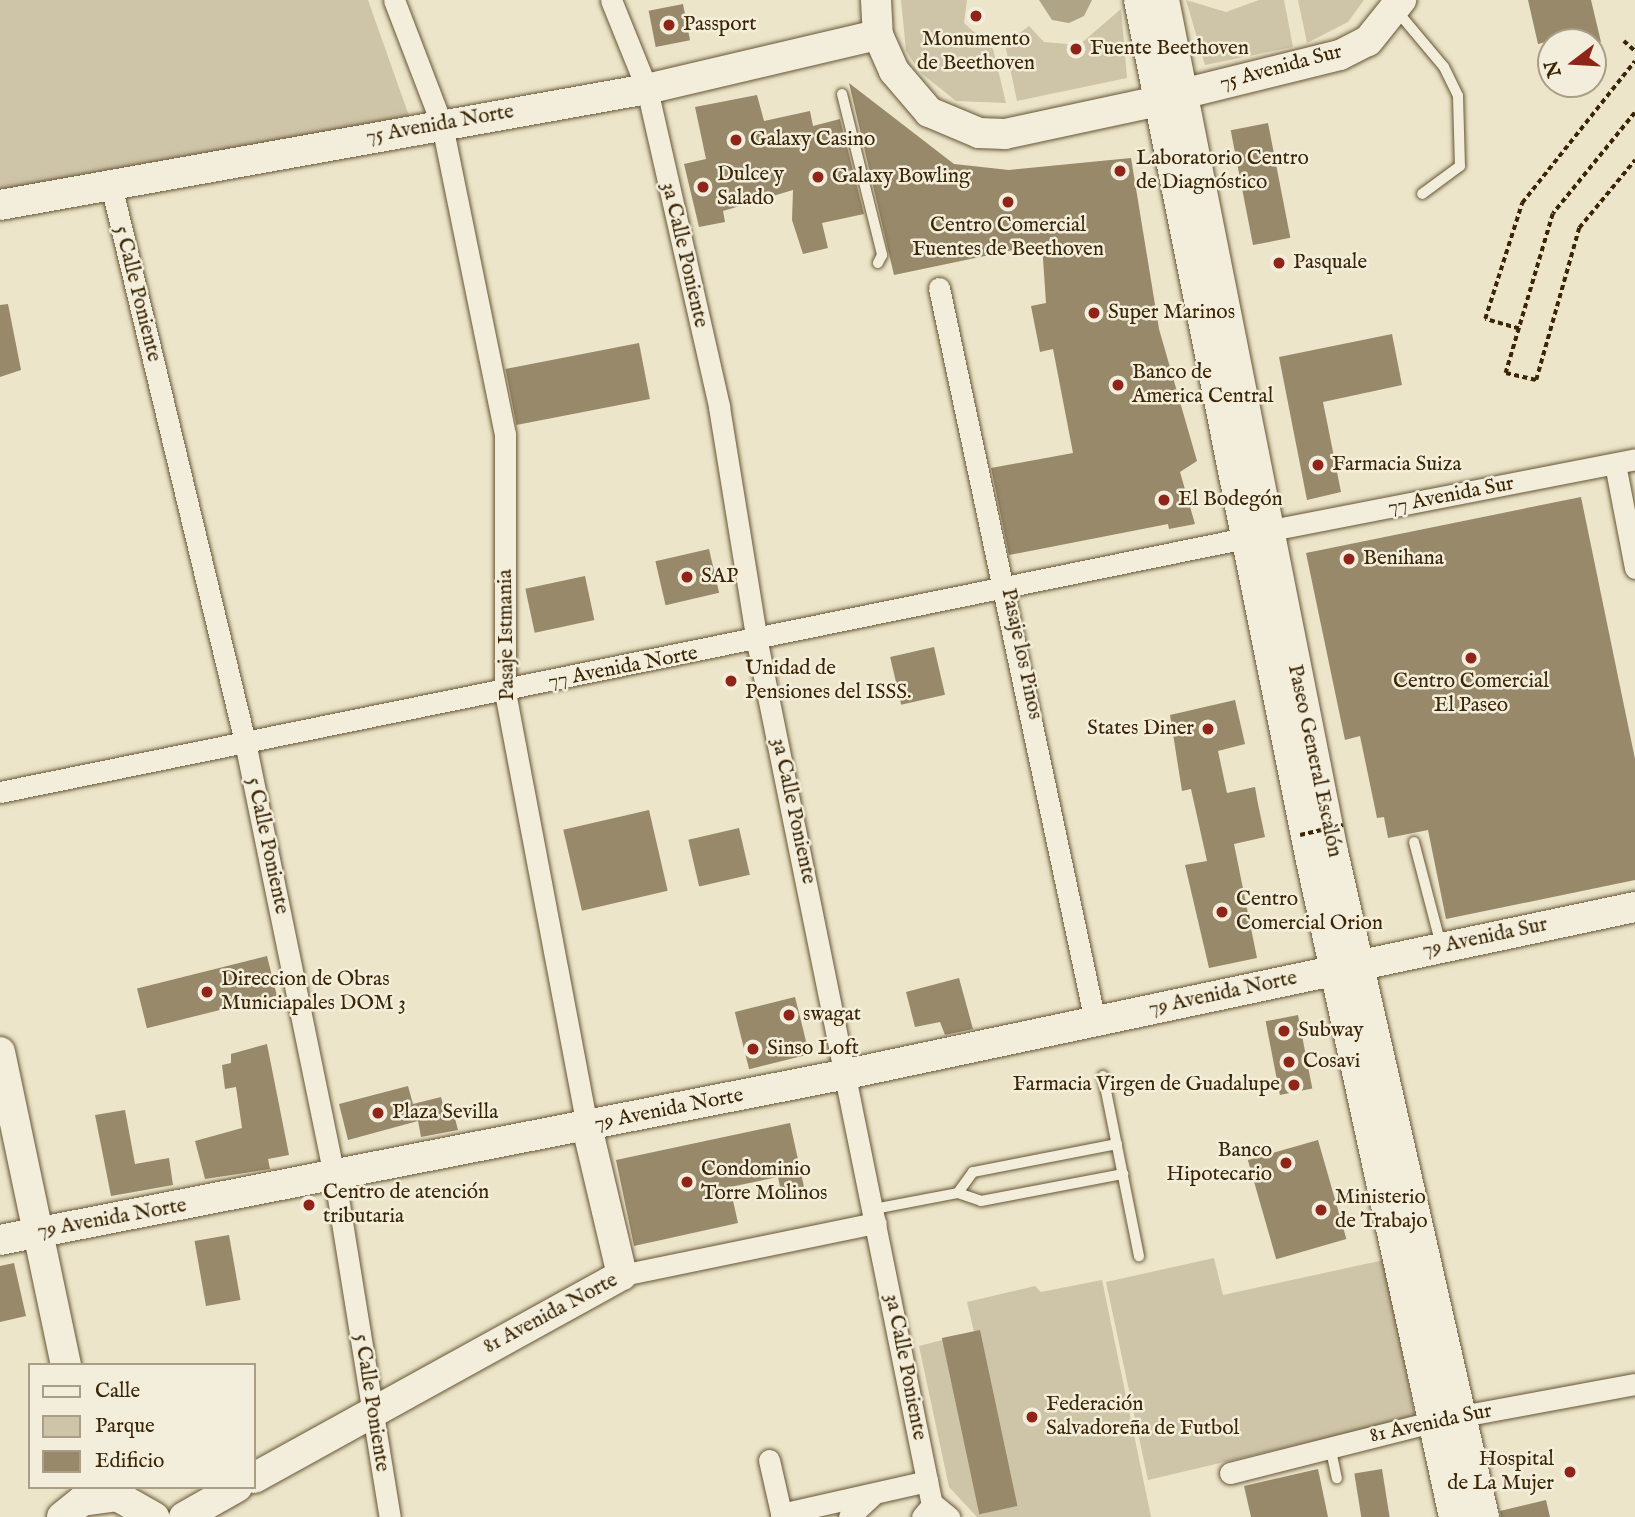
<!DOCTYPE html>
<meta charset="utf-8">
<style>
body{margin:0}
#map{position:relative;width:1635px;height:1517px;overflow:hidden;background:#ece5c9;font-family:"IM FELL English",serif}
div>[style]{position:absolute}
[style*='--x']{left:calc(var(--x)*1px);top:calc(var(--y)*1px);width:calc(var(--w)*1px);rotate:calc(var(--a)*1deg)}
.green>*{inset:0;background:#cec4a8}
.water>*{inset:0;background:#b0a486}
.building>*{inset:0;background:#97896a;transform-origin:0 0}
.path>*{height:3.5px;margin-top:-1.75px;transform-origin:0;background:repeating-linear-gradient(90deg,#3b2504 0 5px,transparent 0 8.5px)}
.roads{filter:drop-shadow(0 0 2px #675535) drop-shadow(0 0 2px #675535)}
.lane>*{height:10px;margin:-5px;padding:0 5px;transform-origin:5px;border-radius:5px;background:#f3eedc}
.street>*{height:21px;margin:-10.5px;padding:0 10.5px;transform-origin:10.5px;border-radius:10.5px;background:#f3eedc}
.secondary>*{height:30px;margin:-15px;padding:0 15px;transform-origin:15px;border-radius:15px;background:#f3eedc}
.path-bridge>*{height:3.5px;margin-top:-1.75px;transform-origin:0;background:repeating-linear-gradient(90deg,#3b2504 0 5px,transparent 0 8.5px)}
.dots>*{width:19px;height:19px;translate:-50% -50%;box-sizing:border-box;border:4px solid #f3eedc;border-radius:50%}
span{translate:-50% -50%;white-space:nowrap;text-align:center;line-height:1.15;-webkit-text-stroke:5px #f3eedc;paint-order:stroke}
.poi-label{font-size:21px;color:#3b2504}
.left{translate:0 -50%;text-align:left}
.right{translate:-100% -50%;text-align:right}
.street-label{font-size:21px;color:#3b2504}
.legend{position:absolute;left:28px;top:1363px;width:228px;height:126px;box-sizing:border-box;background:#f3eedc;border:2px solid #a99e86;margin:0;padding:9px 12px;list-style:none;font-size:21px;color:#3b2504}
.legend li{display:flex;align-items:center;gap:14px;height:35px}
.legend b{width:35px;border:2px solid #a99e86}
.north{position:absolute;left:1537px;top:28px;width:70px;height:70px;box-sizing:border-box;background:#f3eedc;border:2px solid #a99e86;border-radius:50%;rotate:253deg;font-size:19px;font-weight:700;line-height:28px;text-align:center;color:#3b2504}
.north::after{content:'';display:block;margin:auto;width:24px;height:32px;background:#8f2418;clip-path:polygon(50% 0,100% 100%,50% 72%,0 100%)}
</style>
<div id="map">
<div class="green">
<div style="clip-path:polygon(0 0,368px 0,409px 116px,0 199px)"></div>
<div style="clip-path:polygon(901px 0,967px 0,964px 23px,993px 49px,1006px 103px,956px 101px,921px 73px,906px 51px)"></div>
<div style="clip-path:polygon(1186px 0,1226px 12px,1259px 0,1284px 0,1293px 47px,1205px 65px)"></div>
<div style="clip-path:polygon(1298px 0,1364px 0,1348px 22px,1307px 43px)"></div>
<div style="clip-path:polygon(1121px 9px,1127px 78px,1017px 101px,1005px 44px,1029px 26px,1044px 42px,1079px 45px)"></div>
<div style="clip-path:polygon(1214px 1258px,1223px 1295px,1384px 1260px,1415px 1417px,1148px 1480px,1106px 1282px)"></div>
<div style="clip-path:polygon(1102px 1280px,1151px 1517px,977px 1517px,949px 1487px,919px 1346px,974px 1332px,967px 1302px,1035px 1286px,1041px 1292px)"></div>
</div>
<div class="water">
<div style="clip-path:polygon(1039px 0,1092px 0,1084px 16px,1069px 23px,1052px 20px)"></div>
</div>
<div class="building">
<div style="clip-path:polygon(1528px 0,1591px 0,1601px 42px,1565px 37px,1538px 44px)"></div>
<div style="left:683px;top:4px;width:37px;height:35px;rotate:79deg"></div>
<div style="clip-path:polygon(849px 83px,954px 164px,1009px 170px,1131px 158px,1159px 329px,1197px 461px,1180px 472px,1195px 524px,1169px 529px,1168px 524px,1009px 555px,991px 468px,1073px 453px,1053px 349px,1040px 352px,1031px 306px,1046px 303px,1042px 244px,894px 275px)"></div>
<div style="clip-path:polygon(757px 95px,764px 121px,810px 111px,813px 126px,840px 119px,864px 214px,822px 223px,828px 248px,803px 254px,792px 220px,793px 190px,723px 211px,725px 222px,699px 227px,684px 164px,706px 159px,695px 107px)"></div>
<div style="left:1268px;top:123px;width:117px;height:38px;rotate:79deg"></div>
<div style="clip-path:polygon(8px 304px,21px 370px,0 377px,0 305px)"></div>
<div style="clip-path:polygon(1392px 334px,1402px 385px,1323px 402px,1341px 492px,1307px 500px,1279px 357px)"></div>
<div style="left:639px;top:343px;width:57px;height:136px;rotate:79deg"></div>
<div style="clip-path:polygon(1581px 497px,1635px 759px,1635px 880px,1446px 919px,1428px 830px,1388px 838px,1384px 817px,1377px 818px,1360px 736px,1345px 740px,1306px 553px)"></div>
<div style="left:709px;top:549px;width:45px;height:55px;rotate:77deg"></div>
<div style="left:585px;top:576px;width:45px;height:61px;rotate:78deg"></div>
<div style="left:934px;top:647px;width:49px;height:45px;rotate:77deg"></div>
<div style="clip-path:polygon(1235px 700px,1245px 744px,1218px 751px,1227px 793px,1255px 787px,1258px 804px,1265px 837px,1234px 844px,1257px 958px,1209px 968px,1185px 865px,1207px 861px,1191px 789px,1182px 791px,1170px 715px)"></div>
<div style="left:649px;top:810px;width:83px;height:88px;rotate:77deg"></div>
<div style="left:739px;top:828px;width:48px;height:52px;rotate:77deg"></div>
<div style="left:267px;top:956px;width:41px;height:134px;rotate:76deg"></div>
<div style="clip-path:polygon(959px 978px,973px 1029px,945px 1035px,940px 1022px,915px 1027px,906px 992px)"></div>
<div style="left:795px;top:997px;width:59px;height:62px;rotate:76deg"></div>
<div style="left:1298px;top:1015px;width:75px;height:33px;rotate:79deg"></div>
<div style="clip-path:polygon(267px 1044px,289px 1155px,268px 1159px,270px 1169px,205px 1179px,195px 1141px,242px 1128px,236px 1087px,225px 1089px,222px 1065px,231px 1063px,231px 1054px)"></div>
<div style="clip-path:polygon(408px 1086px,413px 1104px,441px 1097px,444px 1109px,452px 1107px,458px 1130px,421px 1137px,418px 1121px,348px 1140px,339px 1104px)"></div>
<div style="clip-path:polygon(125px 1110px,135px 1164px,169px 1158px,173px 1185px,111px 1196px,95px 1115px)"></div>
<div style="clip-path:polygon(790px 1123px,804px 1187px,781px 1192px,778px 1177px,730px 1187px,738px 1223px,634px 1246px,616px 1160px)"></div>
<div style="left:1318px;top:1140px;width:103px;height:73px;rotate:74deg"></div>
<div style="left:229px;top:1235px;width:66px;height:35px;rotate:80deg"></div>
<div style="clip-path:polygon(14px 1263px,26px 1316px,0 1322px,0 1266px)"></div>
<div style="left:980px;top:1330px;width:180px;height:39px;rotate:78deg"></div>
<div style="clip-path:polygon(1318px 1469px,1328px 1517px,1251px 1517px,1244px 1486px)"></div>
<div style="left:1382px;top:1469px;width:49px;height:28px;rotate:81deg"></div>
<div style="clip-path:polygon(1546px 1500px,1550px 1517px,1501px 1517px,1500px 1511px)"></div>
</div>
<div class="path">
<div style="--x:1624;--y:41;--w:15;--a:42"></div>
<div style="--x:1635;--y:113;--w:130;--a:129.1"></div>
<div style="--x:1553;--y:214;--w:166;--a:106.5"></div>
<div style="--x:1506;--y:373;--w:31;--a:13"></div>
<div style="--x:1536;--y:380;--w:158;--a:-74.2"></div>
<div style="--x:1579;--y:228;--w:88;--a:-50.5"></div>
<div style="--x:1519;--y:329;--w:35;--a:-164"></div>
<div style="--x:1485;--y:319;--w:122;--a:-72.3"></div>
<div style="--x:1522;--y:203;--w:181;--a:-51.5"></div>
</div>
<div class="roads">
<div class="lane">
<div style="--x:1397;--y:11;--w:73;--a:50"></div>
<div style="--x:1444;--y:67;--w:32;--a:64"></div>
<div style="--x:1458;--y:96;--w:70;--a:88.4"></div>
<div style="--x:1460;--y:166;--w:47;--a:143.6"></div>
<div style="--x:842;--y:94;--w:166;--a:76"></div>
<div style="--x:882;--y:255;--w:9;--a:117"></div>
<div style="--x:1414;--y:842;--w:106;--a:75.3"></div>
<div style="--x:1103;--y:1076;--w:184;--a:78.7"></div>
<div style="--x:1117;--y:1144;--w:147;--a:169"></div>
<div style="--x:973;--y:1172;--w:26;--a:126"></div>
<div style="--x:958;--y:1193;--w:24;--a:19"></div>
<div style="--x:981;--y:1201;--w:145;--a:-10.8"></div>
<div style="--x:874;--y:1209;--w:86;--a:-10.8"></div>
<div style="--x:1330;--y:1446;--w:33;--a:78"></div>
</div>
<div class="street">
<div style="--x:394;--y:0;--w:134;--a:69"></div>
<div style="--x:442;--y:125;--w:315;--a:78.5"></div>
<div style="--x:505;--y:434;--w:258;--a:90"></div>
<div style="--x:505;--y:692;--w:443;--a:79.3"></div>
<div style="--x:611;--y:0;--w:96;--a:68"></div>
<div style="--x:647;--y:89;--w:326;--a:77.2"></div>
<div style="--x:719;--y:407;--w:238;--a:80.8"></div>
<div style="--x:757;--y:642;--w:881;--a:78.54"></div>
<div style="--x:110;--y:181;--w:577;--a:76.47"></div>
<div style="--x:245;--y:742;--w:446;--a:78.4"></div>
<div style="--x:335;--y:1179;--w:342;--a:80.8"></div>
<div style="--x:939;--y:288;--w:749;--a:77.99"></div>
<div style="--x:1615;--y:464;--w:106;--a:79.1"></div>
<div style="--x:1266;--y:531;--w:376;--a:-11"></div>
<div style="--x:0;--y:792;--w:1271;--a:-11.53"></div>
<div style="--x:622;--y:1275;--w:259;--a:-11.6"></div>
<div style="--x:769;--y:1460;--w:58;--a:77.2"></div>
<div style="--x:1230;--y:1473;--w:211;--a:-14.2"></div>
<div style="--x:1435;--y:1421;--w:203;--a:-10.5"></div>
<div style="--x:781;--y:1514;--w:150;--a:-12.7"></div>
<div style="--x:849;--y:1517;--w:34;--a:-43"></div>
<div style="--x:922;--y:1517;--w:17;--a:-50"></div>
<div style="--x:933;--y:1504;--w:21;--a:39"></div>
</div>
<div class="secondary">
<div style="--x:876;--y:0;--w:35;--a:87"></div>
<div style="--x:878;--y:35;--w:39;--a:66"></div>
<div style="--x:894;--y:71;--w:54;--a:49.5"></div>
<div style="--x:929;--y:112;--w:54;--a:22.8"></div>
<div style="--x:979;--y:133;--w:26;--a:2"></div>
<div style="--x:1005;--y:134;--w:157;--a:-12.1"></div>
<div style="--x:1139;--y:0;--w:873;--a:78.7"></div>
<div style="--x:1310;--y:856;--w:677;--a:77.71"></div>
<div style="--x:1164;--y:0;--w:869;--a:78.78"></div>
<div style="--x:1333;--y:852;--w:682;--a:77.21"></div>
<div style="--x:1182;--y:94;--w:163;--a:-13.9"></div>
<div style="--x:1340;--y:55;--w:31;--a:-27"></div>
<div style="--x:1368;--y:41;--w:53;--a:-51.2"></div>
<div style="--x:0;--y:205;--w:657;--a:-10.16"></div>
<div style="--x:647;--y:89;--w:237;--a:-13.2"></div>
<div style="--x:0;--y:1052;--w:320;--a:78.1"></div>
<div style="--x:0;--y:1240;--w:863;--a:-11.09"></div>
<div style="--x:847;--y:1074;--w:806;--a:-11.97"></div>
<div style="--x:254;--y:1478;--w:420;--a:-28.9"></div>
<div style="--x:622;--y:1275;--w:152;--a:-103.3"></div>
<div style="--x:62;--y:1517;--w:26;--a:-39"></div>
<div style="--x:82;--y:1501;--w:35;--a:-8"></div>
<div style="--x:117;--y:1496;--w:43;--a:29.6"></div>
<div style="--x:184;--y:1517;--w:61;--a:-29.5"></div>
</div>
</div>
<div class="path-bridge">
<div style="--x:1300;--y:835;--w:44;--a:-13.1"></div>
</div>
<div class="dots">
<div style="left:976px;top:16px;background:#8f2418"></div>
<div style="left:669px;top:25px;background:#8f2418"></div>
<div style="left:1076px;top:49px;background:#8f2418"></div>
<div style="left:736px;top:140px;background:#8f2418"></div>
<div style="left:1120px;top:171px;background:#8f2418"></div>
<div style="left:818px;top:177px;background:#8f2418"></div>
<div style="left:703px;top:187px;background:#8f2418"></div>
<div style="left:1008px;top:202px;background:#8f2418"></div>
<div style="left:1279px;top:263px;background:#8f2418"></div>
<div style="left:1094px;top:313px;background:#8f2418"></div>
<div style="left:1118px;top:385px;background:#8f2418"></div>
<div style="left:1318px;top:465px;background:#8f2418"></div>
<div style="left:1164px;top:500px;background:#8f2418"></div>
<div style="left:1349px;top:559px;background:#8f2418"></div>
<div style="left:687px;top:577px;background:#8f2418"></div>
<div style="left:1471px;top:658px;background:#8f2418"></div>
<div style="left:731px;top:681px;background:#8f2418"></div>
<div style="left:1208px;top:729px;background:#8f2418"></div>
<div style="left:1222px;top:912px;background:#8f2418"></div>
<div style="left:207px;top:992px;background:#8f2418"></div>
<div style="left:789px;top:1015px;background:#8f2418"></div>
<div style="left:1284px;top:1031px;background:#8f2418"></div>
<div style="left:753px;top:1049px;background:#8f2418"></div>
<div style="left:1289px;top:1062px;background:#8f2418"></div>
<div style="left:1294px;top:1085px;background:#8f2418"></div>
<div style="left:378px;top:1113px;background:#8f2418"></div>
<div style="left:1286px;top:1163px;background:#8f2418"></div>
<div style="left:687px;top:1182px;background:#8f2418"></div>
<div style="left:309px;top:1205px;background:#8f2418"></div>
<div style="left:1321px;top:1210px;background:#8f2418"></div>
<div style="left:1032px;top:1417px;background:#8f2418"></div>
<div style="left:1570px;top:1472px;background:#8f2418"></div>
</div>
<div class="poi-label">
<span class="left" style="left:683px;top:25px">Passport</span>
<span style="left:976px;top:52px">Monumento<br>de Beethoven</span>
<span class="left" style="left:1090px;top:49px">Fuente Beethoven</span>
<span class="left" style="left:750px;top:140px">Galaxy Casino</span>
<span class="left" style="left:1136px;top:171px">Laboratorio Centro<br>de Diagnóstico</span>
<span class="left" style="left:717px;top:187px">Dulce y<br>Salado</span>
<span class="left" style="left:832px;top:177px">Galaxy Bowling</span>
<span style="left:1008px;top:238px">Centro Comercial<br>Fuentes de Beethoven</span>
<span class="left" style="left:1293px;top:263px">Pasquale</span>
<span class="left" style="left:1108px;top:313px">Super Marinos</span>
<span class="left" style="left:1132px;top:385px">Banco de<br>America Central</span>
<span class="left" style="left:1332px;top:465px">Farmacia Suiza</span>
<span class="left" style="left:1178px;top:500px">El Bodegón</span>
<span class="left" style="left:1363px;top:559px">Benihana</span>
<span class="left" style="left:701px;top:577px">SAP</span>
<span class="left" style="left:745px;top:681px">Unidad de<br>Pensiones del ISSS.</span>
<span style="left:1471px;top:694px">Centro Comercial<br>El Paseo</span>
<span class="right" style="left:1194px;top:729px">States Diner</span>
<span class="left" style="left:1236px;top:912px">Centro<br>Comercial Orion</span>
<span class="left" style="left:221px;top:992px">Direccion de Obras<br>Municiapales DOM 3</span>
<span class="left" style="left:803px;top:1015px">swagat</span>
<span class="left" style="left:1298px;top:1031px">Subway</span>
<span class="left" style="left:767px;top:1049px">Sinso Loft</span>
<span class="left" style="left:1303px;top:1062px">Cosavi</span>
<span class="right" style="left:1280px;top:1085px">Farmacia Virgen de Guadalupe</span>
<span class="left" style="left:392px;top:1113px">Plaza Sevilla</span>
<span class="right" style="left:1272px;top:1163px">Banco<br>Hipotecario</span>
<span class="left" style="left:701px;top:1182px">Condominio<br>Torre Molinos</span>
<span class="left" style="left:323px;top:1205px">Centro de atención<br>tributaria</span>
<span class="left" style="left:1335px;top:1210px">Ministerio<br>de Trabajo</span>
<span class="left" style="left:1046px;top:1417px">Federación<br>Salvadoreña de Futbol</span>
<span class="right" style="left:1554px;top:1472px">Hospital<br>de La Mujer</span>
</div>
<div class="street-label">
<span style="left:1281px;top:68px;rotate:-15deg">75 Avenida Sur</span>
<span style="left:440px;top:125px;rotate:-10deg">75 Avenida Norte</span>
<span style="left:684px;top:255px;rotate:77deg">3a Calle Poniente</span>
<span style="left:137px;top:294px;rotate:76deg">5 Calle Poniente</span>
<span style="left:1451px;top:496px;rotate:-11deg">77 Avenida Sur</span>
<span style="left:507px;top:635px;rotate:-91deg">Pasaje Istmania</span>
<span style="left:1021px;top:654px;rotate:78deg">Pasaje los Pinos</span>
<span style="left:623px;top:668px;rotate:-11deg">77 Avenida Norte</span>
<span style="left:1314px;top:761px;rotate:78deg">Paseo General Escalón</span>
<span style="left:793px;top:811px;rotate:78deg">3a Calle Poniente</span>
<span style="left:267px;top:846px;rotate:78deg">5 Calle Poniente</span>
<span style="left:1485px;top:938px;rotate:-12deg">79 Avenida Sur</span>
<span style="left:1223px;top:994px;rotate:-12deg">79 Avenida Norte</span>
<span style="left:669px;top:1110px;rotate:-11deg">79 Avenida Norte</span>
<span style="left:112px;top:1219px;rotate:-10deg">79 Avenida Norte</span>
<span style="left:551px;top:1314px;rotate:-28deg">81 Avenida Norte</span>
<span style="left:905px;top:1367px;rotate:79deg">3a Calle Poniente</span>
<span style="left:371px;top:1403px;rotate:81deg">5 Calle Poniente</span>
<span style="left:1431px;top:1424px;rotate:-12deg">81 Avenida Sur</span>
</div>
<ul class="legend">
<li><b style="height:9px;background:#f3eedc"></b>Calle</li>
<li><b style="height:19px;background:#cec4a8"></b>Parque</li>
<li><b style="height:19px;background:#97896a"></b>Edificio</li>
</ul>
<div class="north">N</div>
</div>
